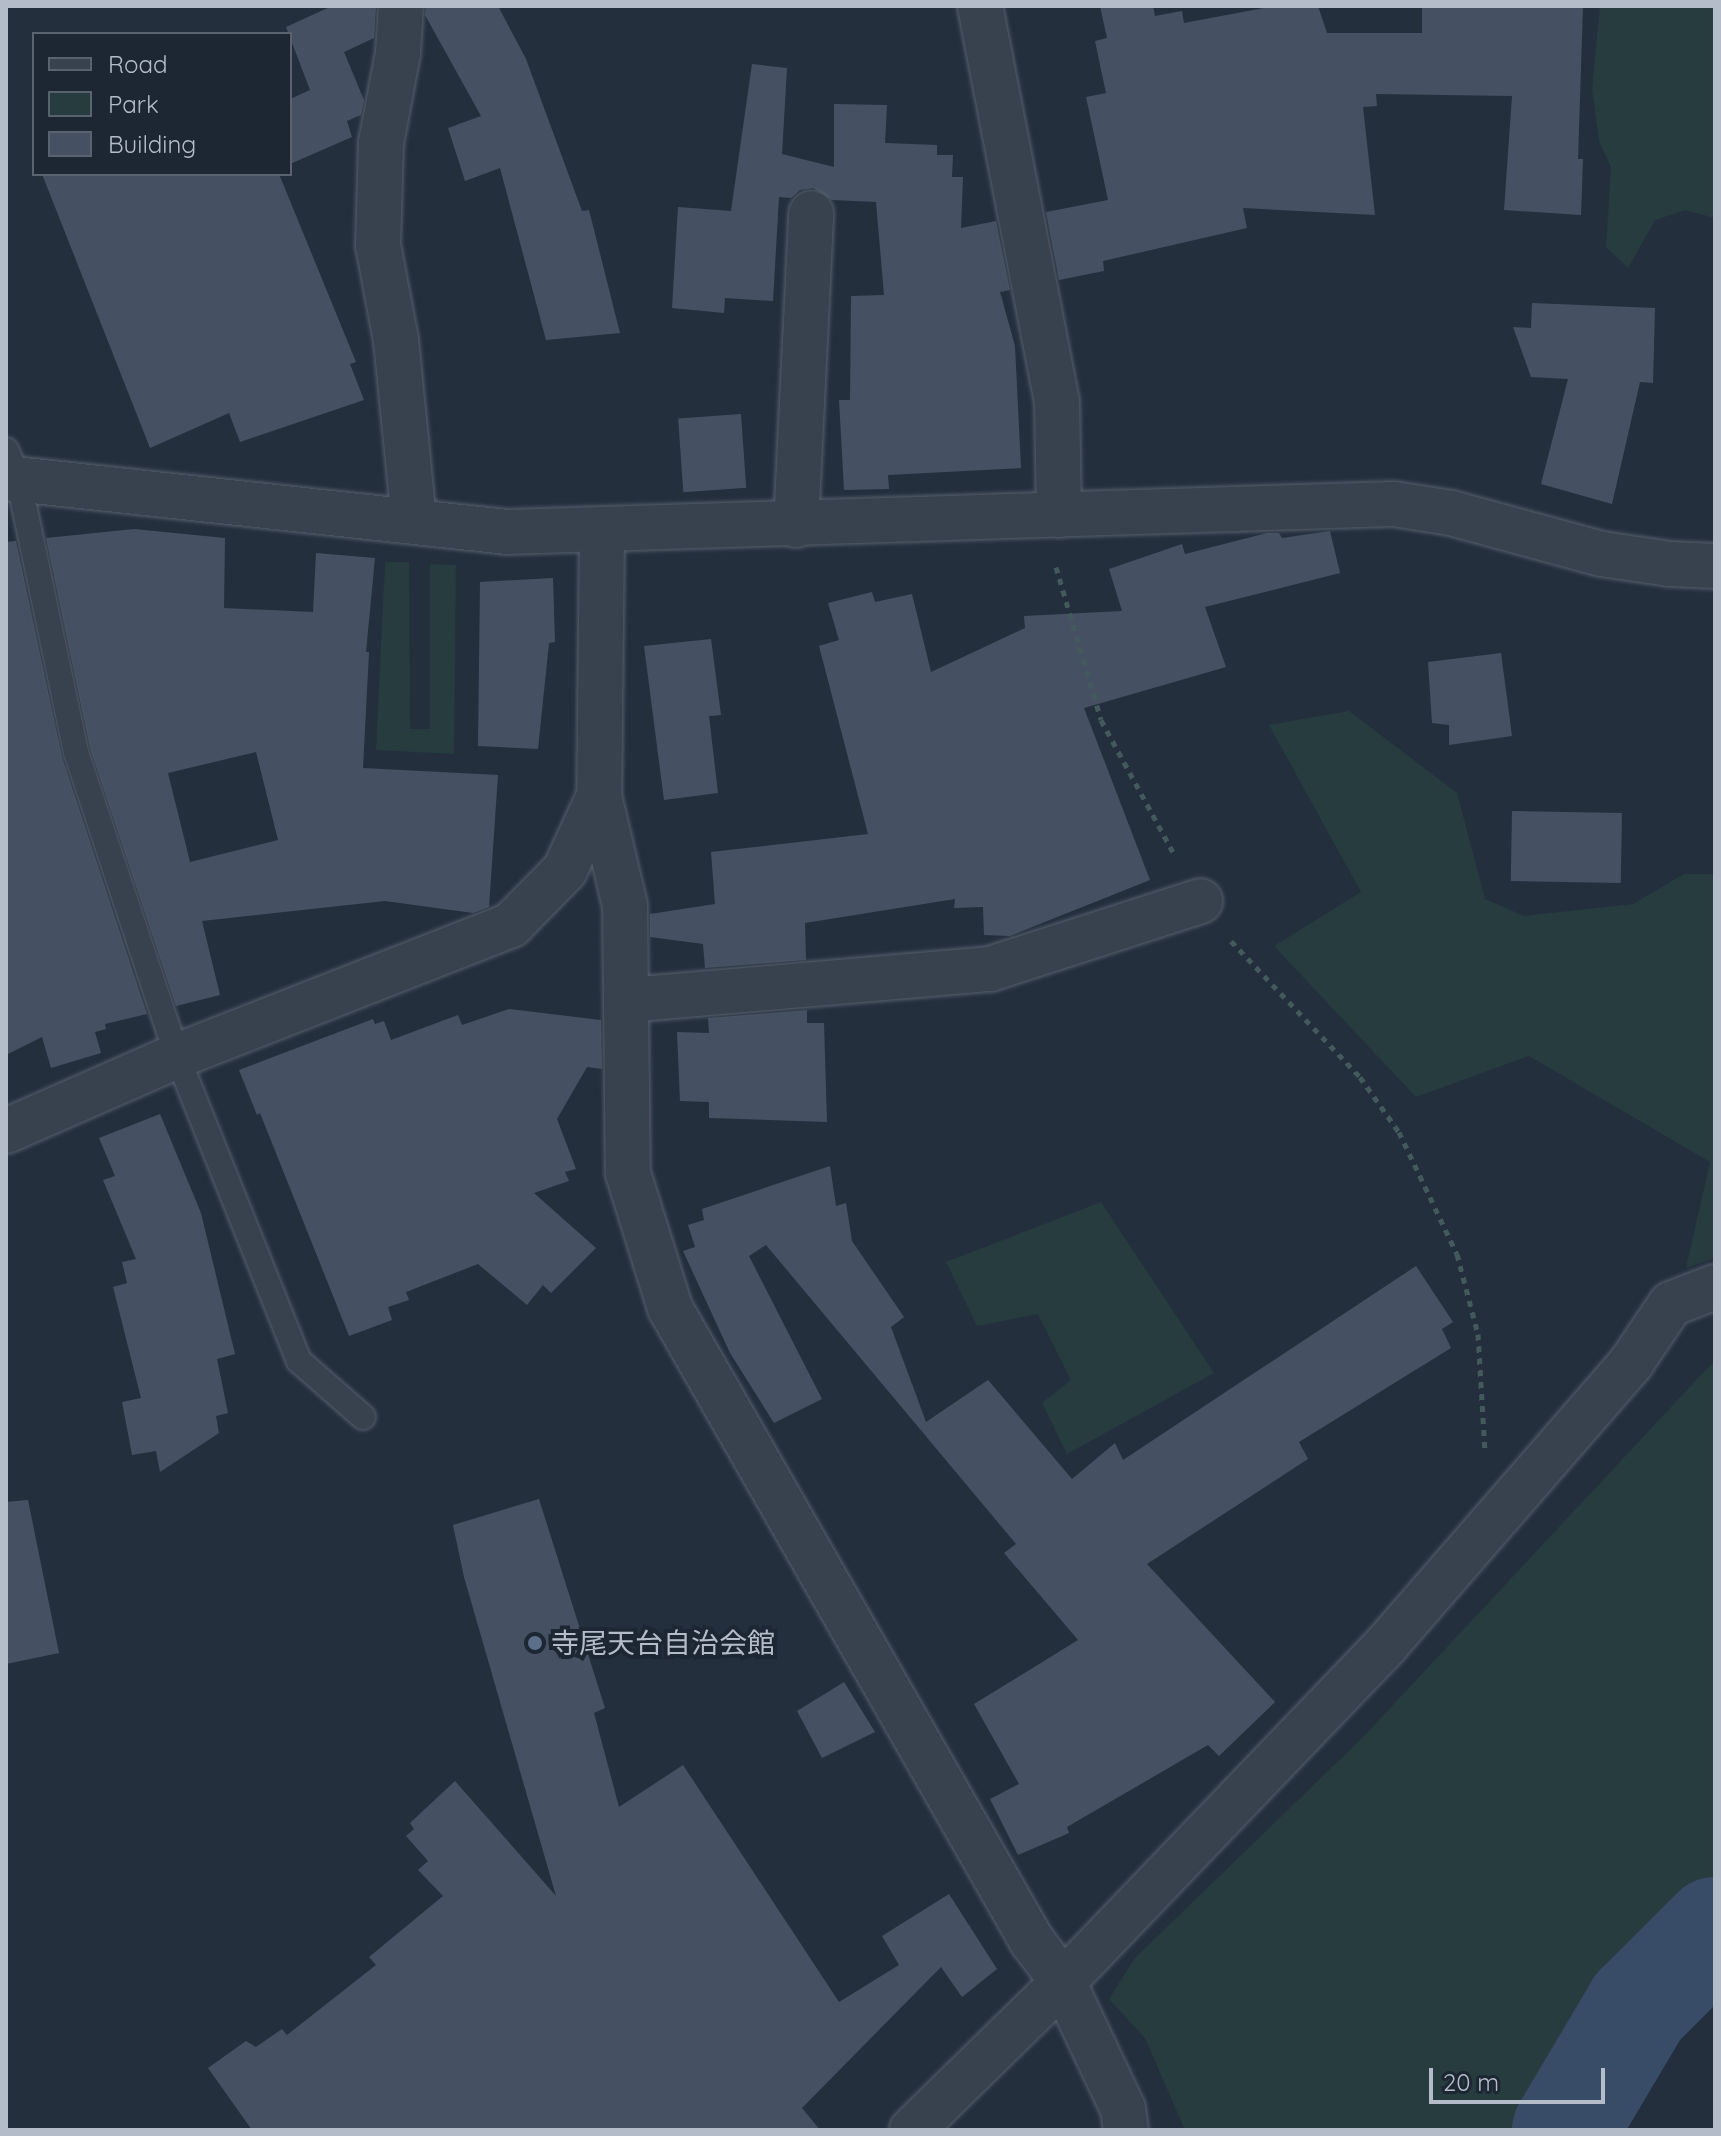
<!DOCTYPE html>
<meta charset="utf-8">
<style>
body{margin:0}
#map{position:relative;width:1721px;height:2136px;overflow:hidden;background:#242f3e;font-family:Quicksand,"Noto Sans JP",sans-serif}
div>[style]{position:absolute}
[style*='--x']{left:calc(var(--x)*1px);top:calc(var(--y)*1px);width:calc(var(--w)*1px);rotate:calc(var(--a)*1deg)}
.green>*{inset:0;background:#263c3f}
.river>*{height:106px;margin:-53px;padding:0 53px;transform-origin:53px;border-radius:53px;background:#394c67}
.building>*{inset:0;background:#455162;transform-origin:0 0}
.path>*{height:5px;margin-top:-2.5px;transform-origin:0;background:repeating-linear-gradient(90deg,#44595c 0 6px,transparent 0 12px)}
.roads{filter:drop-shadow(0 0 2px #565f6c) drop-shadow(0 0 2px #565f6c)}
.lane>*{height:24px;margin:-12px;padding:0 12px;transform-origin:12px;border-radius:12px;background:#38414e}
.street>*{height:44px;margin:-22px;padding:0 22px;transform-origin:22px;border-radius:22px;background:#38414e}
.dots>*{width:22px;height:22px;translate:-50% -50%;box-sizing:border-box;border:4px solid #1d2633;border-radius:50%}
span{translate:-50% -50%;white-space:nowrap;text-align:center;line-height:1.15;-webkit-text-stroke:8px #1d2633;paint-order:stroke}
.poi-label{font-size:28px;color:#b4bcc9}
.left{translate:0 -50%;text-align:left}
.frame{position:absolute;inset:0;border:8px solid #b4bcc9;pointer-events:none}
.legend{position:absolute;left:32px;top:32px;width:260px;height:144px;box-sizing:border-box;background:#1d2633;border:2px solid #59626f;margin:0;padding:10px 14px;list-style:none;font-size:24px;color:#b4bcc9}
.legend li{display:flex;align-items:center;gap:16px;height:40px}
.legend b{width:40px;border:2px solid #59626f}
.scale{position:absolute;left:1429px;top:2068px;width:176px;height:36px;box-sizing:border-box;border:4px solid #b4bcc9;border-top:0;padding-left:10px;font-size:24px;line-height:28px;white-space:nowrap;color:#b4bcc9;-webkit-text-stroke:6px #1d2633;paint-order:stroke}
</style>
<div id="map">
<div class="green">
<div style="clip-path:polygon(1600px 6px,1715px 6px,1715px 218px,1685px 210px,1655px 220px,1628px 268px,1606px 247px,1611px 167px,1599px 141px,1592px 89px)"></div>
<div style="clip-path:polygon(385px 562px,409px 562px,410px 729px,430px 729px,430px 564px,456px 565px,454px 754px,376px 750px)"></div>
<div style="clip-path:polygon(1349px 711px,1457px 793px,1485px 899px,1524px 916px,1633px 904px,1684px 874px,1715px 874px,1715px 1258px,1686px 1268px,1710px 1162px,1529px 1056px,1416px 1097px,1274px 946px,1361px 892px,1269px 725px)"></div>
<div style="clip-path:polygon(1101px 1202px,1214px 1373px,1067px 1454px,1042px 1403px,1071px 1380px,1038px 1314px,977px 1326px,946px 1262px)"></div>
<div style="clip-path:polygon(1715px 1360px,1715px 1910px,1627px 1995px,1551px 2130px,1185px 2130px,1145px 2038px,1109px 1999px,1135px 1958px,1363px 1737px)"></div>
</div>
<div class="river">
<div style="--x:1565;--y:2130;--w:143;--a:-59.3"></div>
<div style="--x:1638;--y:2007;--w:109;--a:-45"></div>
</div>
<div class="building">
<div style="clip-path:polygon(332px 6px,376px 6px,374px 38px,344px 52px,364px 100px,361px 115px,347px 121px,352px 137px,290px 164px,290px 99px,310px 90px,286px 27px)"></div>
<div style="clip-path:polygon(426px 6px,498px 6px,526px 59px,582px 211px,589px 210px,620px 333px,546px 340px,500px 168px,465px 181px,448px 128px,481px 116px,425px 15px)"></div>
<div style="clip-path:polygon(1100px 6px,1153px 6px,1155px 16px,1182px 11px,1184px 23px,1274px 6px,1318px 6px,1327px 33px,1422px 33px,1422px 6px,1583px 6px,1578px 159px,1583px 159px,1581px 215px,1504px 210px,1512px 96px,1376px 94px,1377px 106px,1363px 107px,1375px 215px,1243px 208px,1247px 228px,1103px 261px,1104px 271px,1059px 280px,1046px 212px,1108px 200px,1086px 97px,1106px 93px,1095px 41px,1107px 38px)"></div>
<div style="clip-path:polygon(752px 64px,787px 68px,782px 154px,834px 167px,834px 104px,887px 105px,885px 143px,937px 145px,937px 155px,953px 155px,952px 177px,963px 177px,961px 228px,996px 221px,1010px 290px,1000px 292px,1015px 346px,1021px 468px,888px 475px,889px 489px,844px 490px,839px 400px,850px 400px,851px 296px,884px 295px,876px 202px,832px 200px,813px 188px,800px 190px,791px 198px,779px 197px,773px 301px,725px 298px,724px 313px,672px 308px,678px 207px,731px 211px)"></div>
<div style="clip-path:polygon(42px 174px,279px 174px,356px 362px,350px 364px,364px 400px,240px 442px,229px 413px,150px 448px)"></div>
<div style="clip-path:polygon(1532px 303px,1655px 308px,1653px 383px,1640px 382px,1612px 504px,1541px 484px,1568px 379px,1531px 377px,1513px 327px,1531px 328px)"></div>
<div style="left:741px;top:414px;width:74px;height:63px;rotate:86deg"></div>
<div style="clip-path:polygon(evenodd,134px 529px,225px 538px,224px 608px,313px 612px,316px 553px,375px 558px,366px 652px,369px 652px,363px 768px,498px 775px,489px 907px,473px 913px,385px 901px,202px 921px,220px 995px,176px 1006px,90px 748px,46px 538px,134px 529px,256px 752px,278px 840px,190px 862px,168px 773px,256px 752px)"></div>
<div style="clip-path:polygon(1330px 531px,1340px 573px,1205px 607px,1226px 667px,1084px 708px,1150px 880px,1010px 936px,984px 935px,983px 907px,954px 908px,955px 899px,805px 923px,806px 960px,705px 968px,703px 944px,650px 937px,650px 914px,715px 904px,711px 852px,868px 834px,819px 646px,839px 640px,828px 603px,872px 592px,875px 602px,912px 594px,931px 672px,1025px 628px,1024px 616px,1122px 611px,1109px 569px,1182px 544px,1185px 554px,1267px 533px,1279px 533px,1282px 538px)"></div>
<div style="clip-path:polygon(16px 541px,62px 757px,147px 1014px,105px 1024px,106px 1029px,95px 1032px,101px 1053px,51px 1068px,42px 1037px,6px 1055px,6px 542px)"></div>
<div style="clip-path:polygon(553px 578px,555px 642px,549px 643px,538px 749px,478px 746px,480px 582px)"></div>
<div style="clip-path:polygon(711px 639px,721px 715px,709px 716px,718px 793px,664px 800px,644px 646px)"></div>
<div style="clip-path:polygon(1501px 653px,1512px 736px,1449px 745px,1449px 725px,1432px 723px,1428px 662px)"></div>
<div style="left:1512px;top:811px;width:110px;height:70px;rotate:1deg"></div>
<div style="clip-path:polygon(509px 1009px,601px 1020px,602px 1069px,587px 1067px,557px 1119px,576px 1169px,565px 1172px,569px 1181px,534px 1193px,596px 1248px,551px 1293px,543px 1285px,527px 1305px,478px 1264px,406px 1292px,409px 1300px,388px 1307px,392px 1320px,349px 1336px,260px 1113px,257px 1115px,239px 1070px,373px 1019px,375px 1024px,384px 1021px,391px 1040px,458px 1015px,462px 1025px)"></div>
<div style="clip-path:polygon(807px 1010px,807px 1023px,824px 1023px,827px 1122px,709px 1118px,709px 1102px,680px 1101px,677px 1032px,709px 1033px,708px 1018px)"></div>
<div style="clip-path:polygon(160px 1114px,201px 1213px,235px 1354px,217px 1359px,228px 1413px,216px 1416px,219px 1433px,160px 1472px,156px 1451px,132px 1455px,122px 1402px,141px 1398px,113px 1287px,127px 1283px,122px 1262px,136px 1259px,103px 1180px,115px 1176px,99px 1138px)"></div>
<div style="clip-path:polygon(830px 1166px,836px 1206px,846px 1203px,852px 1241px,904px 1317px,891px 1327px,926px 1422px,988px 1380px,1072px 1479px,1115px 1443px,1123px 1460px,1416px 1266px,1453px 1322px,1442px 1329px,1451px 1348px,1299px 1442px,1308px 1459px,1147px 1564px,1275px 1702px,1219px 1756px,1208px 1745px,1067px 1827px,1069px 1833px,1018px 1855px,990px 1799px,1019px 1784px,974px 1704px,1078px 1640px,1004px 1553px,1016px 1544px,766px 1245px,749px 1256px,822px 1399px,774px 1423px,730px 1353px,683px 1251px,695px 1247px,688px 1225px,704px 1220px,702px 1209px)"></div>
<div style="clip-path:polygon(539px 1499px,605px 1708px,594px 1713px,619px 1807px,683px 1765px,839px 2002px,899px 1965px,882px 1936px,949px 1894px,997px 1969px,962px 1997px,941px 1967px,802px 2108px,820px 2130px,252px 2130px,208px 2068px,246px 2041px,256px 2047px,282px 2029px,287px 2035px,376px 1965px,369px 1957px,443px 1896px,418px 1870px,428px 1861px,406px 1836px,414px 1829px,410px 1823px,455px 1781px,556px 1896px,464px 1577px,453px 1525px)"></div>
<div style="clip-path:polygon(28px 1500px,59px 1653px,6px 1664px,6px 1502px)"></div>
<div style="clip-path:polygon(844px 1682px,875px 1732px,822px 1758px,797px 1711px)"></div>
</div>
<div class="path">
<div style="--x:1056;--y:567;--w:159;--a:73.6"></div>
<div style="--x:1101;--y:720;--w:155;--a:61.4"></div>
<div style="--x:1231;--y:941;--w:187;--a:46.5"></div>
<div style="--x:1360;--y:1077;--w:67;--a:54.7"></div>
<div style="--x:1399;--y:1132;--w:135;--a:64.6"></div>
<div style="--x:1457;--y:1254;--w:83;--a:75.3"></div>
<div style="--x:1478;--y:1334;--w:117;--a:86.6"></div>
</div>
<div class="roads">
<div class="lane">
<div style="--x:6;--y:450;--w:30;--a:66"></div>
<div style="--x:18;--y:477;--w:281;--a:78.1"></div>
<div style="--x:76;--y:752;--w:320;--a:71.6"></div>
<div style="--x:177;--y:1056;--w:328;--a:68.2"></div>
<div style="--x:299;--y:1361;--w:85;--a:41.2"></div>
</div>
<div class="street">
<div style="--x:401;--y:6;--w:47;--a:93.7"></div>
<div style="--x:398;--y:53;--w:92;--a:100.7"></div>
<div style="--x:381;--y:143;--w:102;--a:91.7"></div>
<div style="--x:378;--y:245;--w:97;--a:79.3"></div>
<div style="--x:396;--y:340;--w:182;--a:84.3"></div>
<div style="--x:980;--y:6;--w:402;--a:79"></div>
<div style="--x:1057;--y:401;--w:114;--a:89"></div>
<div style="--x:6;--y:478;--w:504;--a:6.15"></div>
<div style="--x:507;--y:532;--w:887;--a:-1.81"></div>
<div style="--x:1394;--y:504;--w:58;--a:9"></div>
<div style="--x:1451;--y:513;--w:156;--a:15.2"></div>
<div style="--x:1602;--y:554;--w:69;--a:8.4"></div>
<div style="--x:1670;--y:564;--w:45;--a:2.5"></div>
<div style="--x:796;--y:525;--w:312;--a:-87.2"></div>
<div style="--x:602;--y:530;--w:266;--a:90.6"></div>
<div style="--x:599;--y:796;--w:113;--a:76.7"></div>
<div style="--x:625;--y:906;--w:267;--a:89.4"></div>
<div style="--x:628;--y:1173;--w:141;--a:72.7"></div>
<div style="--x:670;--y:1308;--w:729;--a:60.24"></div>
<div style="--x:1032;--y:1941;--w:51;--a:52.9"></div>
<div style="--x:1063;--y:1982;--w:140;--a:64.7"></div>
<div style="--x:1123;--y:2109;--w:21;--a:82"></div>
<div style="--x:628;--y:1000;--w:363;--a:-4.9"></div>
<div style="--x:990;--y:969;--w:221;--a:-17.9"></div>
<div style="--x:6;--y:1131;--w:187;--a:-23.7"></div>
<div style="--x:177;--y:1056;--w:359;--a:-21.4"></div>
<div style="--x:511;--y:925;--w:77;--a:-45.5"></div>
<div style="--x:565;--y:870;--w:81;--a:-65.3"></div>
<div style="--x:912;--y:2130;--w:211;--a:-44.4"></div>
<div style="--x:1063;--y:1982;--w:467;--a:-46.2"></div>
<div style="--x:1386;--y:1645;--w:374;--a:-49"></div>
<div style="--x:1631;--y:1363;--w:71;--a:-55.9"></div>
<div style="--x:1671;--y:1304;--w:47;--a:-21.1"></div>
</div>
</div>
<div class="dots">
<div style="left:535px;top:1643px;background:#5c6f8a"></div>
</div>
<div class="poi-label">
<span class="left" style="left:551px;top:1643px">寺尾天台自治会館</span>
</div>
<div class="frame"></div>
<ul class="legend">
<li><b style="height:10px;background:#38414e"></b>Road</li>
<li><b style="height:22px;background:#263c3f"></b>Park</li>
<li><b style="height:22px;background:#455162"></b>Building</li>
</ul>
<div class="scale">20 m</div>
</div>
